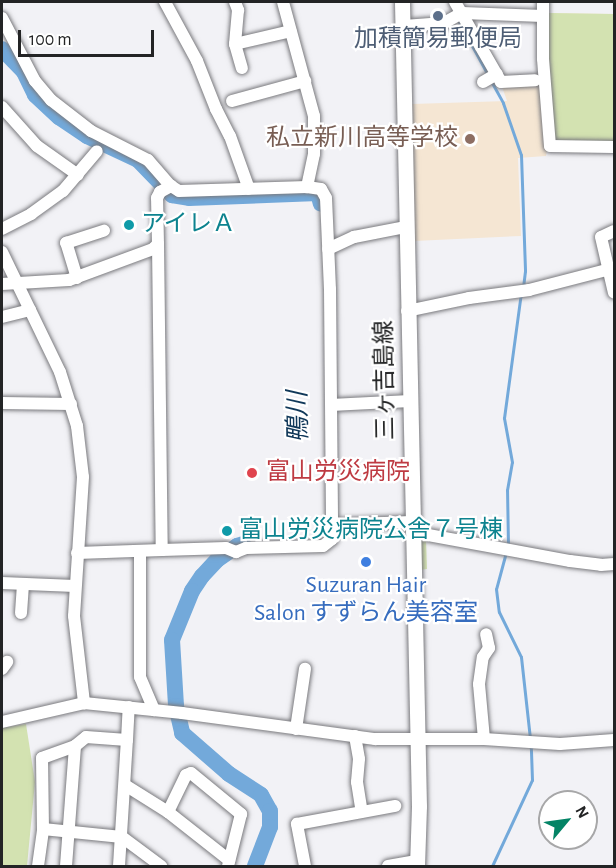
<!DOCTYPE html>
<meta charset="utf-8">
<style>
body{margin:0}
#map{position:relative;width:616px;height:868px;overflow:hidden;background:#f2f2f6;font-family:"Alegreya Sans","Noto Sans JP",sans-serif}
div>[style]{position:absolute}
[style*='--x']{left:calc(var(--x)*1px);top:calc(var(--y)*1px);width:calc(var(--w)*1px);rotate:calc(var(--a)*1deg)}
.education>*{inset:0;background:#f5e6d3}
.green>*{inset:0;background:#d3e2b1}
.stream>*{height:3px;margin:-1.5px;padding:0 1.5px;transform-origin:1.5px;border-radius:1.5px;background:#73a9da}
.river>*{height:16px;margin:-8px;padding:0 8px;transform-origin:8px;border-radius:8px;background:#73a9da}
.roads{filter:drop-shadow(0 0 2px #7a7a7e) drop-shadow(0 0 2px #7a7a7e)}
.minor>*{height:12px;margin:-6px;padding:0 6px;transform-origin:6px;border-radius:6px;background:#fff}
.major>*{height:15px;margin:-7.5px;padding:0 7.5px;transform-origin:7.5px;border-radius:7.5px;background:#fff}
.dots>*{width:16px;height:16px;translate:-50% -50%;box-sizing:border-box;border:3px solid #fff;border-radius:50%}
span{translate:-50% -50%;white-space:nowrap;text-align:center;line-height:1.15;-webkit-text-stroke:4.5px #fff;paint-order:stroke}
.service-label{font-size:24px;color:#4e5e75}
.education-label{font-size:24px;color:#785e54}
.right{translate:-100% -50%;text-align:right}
.culture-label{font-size:24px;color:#0d838f}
.left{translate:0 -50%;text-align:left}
.street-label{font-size:24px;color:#232425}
.health-label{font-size:24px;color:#be3a42}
.shop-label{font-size:24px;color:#366cbe}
.water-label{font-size:26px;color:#103859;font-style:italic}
.frame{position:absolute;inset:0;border:3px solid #232425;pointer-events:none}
.north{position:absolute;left:538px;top:790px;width:60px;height:60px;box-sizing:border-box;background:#fff;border:2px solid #a7a7a8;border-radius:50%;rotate:61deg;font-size:16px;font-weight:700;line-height:24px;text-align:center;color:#232425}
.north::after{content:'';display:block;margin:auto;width:21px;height:27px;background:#048466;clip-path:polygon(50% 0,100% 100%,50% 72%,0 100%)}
.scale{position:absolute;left:18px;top:30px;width:136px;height:27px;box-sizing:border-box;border:3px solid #232425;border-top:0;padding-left:8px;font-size:18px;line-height:21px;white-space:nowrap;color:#232425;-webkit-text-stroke:4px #fff;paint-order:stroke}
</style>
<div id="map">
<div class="education">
<div style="clip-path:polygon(546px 13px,614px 14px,614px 144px,547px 150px,546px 156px,518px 158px,521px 236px,414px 241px,412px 104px,507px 101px,501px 84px,549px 81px)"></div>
</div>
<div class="green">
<div style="clip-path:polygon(549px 13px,614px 14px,614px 142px,553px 142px,547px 57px)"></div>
<div style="clip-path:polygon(420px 539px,426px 540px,427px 569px,420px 570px)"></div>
<div style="clip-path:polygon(26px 724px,35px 782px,27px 866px,2px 866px,2px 728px)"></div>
</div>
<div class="stream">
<div style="--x:458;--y:20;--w:63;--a:61.4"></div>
<div style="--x:491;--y:81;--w:25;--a:61"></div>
<div style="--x:503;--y:103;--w:55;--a:70.9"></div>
<div style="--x:521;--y:155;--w:116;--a:88"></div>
<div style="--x:525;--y:271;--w:16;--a:97"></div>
<div style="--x:508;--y:545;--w:55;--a:-91"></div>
<div style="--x:507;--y:490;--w:28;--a:-80"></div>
<div style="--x:512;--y:462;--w:45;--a:-100.3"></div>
<div style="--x:504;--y:418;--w:126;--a:-82.3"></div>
<div style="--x:506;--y:552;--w:38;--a:105"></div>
<div style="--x:496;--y:589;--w:23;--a:83"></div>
<div style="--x:499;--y:612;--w:50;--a:63.9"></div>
<div style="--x:521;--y:657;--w:82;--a:83.7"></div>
<div style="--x:492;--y:866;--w:95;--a:-65.1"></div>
<div style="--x:532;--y:780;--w:35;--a:-92"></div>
</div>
<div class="river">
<div style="--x:2;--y:49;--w:32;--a:46"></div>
<div style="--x:24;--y:72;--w:25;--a:64"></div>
<div style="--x:35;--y:95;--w:33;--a:43"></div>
<div style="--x:59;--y:117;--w:34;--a:34"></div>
<div style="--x:87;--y:136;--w:56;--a:25.2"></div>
<div style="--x:138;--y:160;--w:49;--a:45.8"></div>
<div style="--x:172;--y:195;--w:17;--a:10"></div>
<div style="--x:189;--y:198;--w:129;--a:-2.2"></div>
<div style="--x:318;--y:193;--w:11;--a:75"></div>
<div style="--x:243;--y:544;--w:6;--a:162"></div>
<div style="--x:237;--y:546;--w:24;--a:145"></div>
<div style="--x:217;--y:560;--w:22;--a:133"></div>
<div style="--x:202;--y:576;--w:18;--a:124"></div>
<div style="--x:192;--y:591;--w:53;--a:112.2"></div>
<div style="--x:172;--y:640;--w:66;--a:86.5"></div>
<div style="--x:176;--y:706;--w:28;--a:77"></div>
<div style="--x:182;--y:733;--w:62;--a:41.1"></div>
<div style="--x:229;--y:774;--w:38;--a:33"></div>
<div style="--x:261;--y:795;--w:18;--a:61"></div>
<div style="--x:270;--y:811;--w:16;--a:90"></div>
<div style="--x:270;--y:827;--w:42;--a:111"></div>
</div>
<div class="roads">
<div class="minor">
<div style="--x:165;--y:2;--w:67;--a:61.5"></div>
<div style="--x:197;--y:61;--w:52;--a:68.4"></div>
<div style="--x:216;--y:109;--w:30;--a:63"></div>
<div style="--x:230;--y:136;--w:56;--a:70.3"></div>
<div style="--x:235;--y:2;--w:9;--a:69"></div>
<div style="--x:238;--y:10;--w:34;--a:95"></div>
<div style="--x:235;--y:44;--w:57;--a:-13.1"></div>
<div style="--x:283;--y:2;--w:118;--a:74.8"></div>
<div style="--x:314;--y:116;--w:38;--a:90"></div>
<div style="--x:314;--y:154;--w:34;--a:102"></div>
<div style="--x:455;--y:2;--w:92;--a:60.1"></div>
<div style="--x:501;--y:82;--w:34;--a:-3"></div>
<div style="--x:543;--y:2;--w:57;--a:90"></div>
<div style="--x:543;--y:59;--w:87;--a:85.4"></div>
<div style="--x:550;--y:146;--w:64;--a:0.9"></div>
<div style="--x:2;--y:18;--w:71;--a:62.4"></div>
<div style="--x:35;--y:81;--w:25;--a:50"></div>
<div style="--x:51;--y:100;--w:51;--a:37.8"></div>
<div style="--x:91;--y:131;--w:64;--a:27"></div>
<div style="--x:148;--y:160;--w:35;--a:49"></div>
<div style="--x:404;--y:26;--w:40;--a:-4.3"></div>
<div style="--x:444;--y:23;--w:21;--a:-29"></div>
<div style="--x:462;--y:13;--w:81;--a:2.1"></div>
<div style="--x:235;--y:44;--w:25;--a:74"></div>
<div style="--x:483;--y:82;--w:16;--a:-30"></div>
<div style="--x:232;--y:101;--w:76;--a:-15.3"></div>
<div style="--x:2;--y:107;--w:52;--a:48.1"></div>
<div style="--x:37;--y:146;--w:50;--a:35.3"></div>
<div style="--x:2;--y:229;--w:33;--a:-27"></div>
<div style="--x:31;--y:214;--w:39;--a:-36"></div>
<div style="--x:63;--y:191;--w:52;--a:-49.6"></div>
<div style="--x:614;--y:231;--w:14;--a:155"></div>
<div style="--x:601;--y:237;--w:57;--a:76.9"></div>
<div style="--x:158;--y:244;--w:306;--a:89.3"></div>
<div style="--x:162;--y:550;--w:64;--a:-1.8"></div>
<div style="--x:226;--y:548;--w:11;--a:22"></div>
<div style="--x:236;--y:552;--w:11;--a:-22"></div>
<div style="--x:246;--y:548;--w:77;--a:-1.5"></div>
<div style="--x:323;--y:546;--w:11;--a:-38"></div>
<div style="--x:332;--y:539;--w:14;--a:-90"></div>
<div style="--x:332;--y:525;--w:79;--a:-2.2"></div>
<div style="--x:328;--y:249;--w:29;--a:-25"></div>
<div style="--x:354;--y:237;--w:53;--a:-10.9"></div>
<div style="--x:2;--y:252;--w:133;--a:64.2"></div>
<div style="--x:60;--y:372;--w:57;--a:72.5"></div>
<div style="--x:77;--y:426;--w:51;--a:83.3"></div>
<div style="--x:83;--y:477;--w:139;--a:93.7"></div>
<div style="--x:74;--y:616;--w:88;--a:83.4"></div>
<div style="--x:77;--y:278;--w:37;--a:-107"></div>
<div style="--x:66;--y:243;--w:40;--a:-18"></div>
<div style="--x:2;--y:284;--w:67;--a:-3.4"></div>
<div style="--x:69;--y:280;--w:90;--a:-20.3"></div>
<div style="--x:153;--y:249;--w:7;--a:-45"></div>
<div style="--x:158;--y:244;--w:46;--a:-91.2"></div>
<div style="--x:157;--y:198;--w:7;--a:-63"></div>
<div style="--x:160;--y:192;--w:13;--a:-29"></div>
<div style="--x:171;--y:186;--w:9;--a:32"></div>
<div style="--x:179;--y:191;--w:128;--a:-1.8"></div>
<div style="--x:307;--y:187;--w:14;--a:8"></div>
<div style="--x:321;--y:189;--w:10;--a:61"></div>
<div style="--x:326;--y:198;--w:91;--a:87.5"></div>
<div style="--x:330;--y:289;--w:236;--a:89.5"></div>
<div style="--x:407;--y:311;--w:63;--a:-11.8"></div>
<div style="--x:469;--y:298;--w:61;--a:-7.6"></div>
<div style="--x:529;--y:290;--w:88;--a:-14.5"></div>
<div style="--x:2;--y:317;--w:29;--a:-14"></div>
<div style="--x:2;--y:403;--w:69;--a:0.8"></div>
<div style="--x:332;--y:405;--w:77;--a:-3"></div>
<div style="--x:412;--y:532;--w:161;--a:10.4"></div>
<div style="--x:570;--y:561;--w:31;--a:7"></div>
<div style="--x:601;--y:565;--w:13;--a:-4"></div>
<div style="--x:140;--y:551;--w:126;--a:90"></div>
<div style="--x:140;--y:677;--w:36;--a:67"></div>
<div style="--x:77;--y:553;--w:85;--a:-2"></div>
<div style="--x:2;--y:583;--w:73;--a:2.4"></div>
<div style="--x:21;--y:613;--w:29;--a:-86"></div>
<div style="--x:2;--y:669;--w:9;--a:-54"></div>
<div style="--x:2;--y:722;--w:84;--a:-13"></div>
<div style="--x:84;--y:703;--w:99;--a:5.8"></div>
<div style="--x:182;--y:713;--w:195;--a:7.7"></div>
<div style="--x:375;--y:739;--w:109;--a:0"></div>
<div style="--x:484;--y:739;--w:76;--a:3.8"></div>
<div style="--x:560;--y:744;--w:54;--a:-4.2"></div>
<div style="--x:296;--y:729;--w:61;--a:-81.5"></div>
<div style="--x:355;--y:736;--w:23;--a:80"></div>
<div style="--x:359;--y:759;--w:23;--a:95"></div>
<div style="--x:357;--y:782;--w:30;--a:81"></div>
<div style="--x:484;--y:739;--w:55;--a:-95.2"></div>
<div style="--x:479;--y:684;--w:27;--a:-82"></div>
<div style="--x:483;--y:657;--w:11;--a:-56"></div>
<div style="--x:489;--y:648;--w:14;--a:-102"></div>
<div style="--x:125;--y:785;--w:51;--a:32.1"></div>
<div style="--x:168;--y:812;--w:78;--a:38.2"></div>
<div style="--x:168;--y:812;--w:41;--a:-64.1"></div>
<div style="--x:186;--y:775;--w:5;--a:-22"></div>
<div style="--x:191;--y:773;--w:65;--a:39.4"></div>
<div style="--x:241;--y:814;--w:54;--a:104"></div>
<div style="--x:43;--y:829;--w:79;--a:5.8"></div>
<div style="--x:122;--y:837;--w:49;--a:36.6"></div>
<div style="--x:38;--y:866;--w:37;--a:-82"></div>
<div style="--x:43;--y:829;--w:71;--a:-90.8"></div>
<div style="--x:42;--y:758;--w:35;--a:-20"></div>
<div style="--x:66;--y:866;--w:120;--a:-85.7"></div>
<div style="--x:75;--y:746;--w:14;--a:-39"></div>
<div style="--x:86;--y:737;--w:41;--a:4.2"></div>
<div style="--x:127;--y:740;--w:33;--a:-87"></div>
<div style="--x:119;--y:866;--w:126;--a:-86.4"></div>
<div style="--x:305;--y:866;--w:43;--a:-100.8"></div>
<div style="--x:297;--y:824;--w:100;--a:-10.4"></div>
<div style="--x:388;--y:866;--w:29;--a:-10"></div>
</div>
<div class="major">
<div style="--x:402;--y:2;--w:804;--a:88.79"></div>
<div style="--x:419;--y:806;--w:60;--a:91.9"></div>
</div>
</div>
<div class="dots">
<div style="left:438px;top:16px;background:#5c6f8a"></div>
<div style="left:470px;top:139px;background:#8d6e63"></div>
<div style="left:129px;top:225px;background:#0f9aa8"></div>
<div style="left:252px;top:473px;background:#e0444e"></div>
<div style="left:227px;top:531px;background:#0f9aa8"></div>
<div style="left:366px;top:562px;background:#3f7fe0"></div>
</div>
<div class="service-label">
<span style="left:438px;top:40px">加積簡易郵便局</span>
</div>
<div class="education-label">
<span class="right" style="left:458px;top:139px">私立新川高等学校</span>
</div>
<div class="culture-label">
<span class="left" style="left:141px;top:225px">アイレＡ</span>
<span class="left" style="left:239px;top:531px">富山労災病院公舎７号棟</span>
</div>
<div class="street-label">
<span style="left:386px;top:380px;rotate:-91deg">三ヶ吉島線</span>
</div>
<div class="health-label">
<span class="left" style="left:266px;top:473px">富山労災病院</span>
</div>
<div class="shop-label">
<span style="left:366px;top:600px">Suzuran Hair<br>Salon すずらん美容室</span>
</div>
<div class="water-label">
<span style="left:299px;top:417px;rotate:-91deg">鴨川</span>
</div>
<div class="frame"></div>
<div class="north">N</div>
<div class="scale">100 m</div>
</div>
